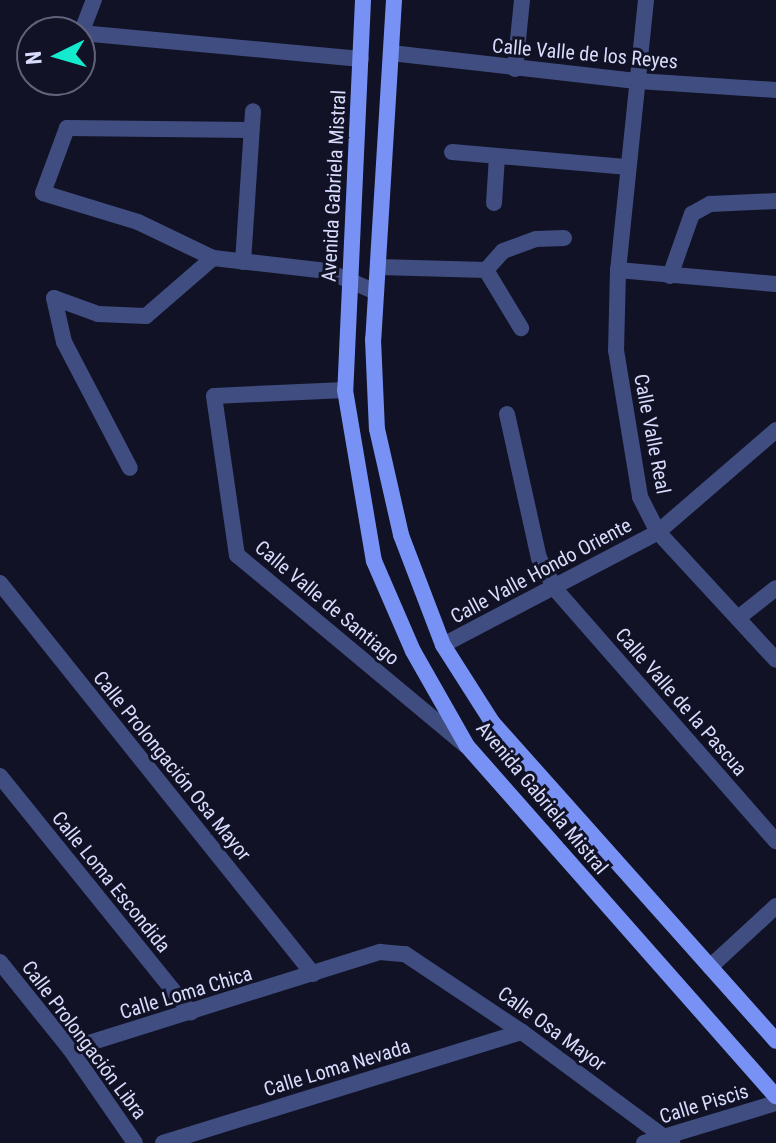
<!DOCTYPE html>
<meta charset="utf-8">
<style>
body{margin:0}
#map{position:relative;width:776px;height:1143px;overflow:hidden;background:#111225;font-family:"Roboto Condensed",sans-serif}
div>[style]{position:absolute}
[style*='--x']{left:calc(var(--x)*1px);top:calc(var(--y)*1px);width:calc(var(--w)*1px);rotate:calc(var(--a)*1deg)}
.street>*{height:16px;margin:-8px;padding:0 8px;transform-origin:8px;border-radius:8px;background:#404d80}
.secondary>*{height:16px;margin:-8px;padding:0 8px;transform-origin:8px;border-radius:8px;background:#7792f4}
span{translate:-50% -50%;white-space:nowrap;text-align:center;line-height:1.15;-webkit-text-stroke:6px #111225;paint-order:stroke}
.street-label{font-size:20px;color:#d8dcfc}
.north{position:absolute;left:16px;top:16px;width:80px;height:80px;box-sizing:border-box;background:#111225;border:2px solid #61637b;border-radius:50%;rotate:265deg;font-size:22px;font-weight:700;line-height:32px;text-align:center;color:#d8dcfc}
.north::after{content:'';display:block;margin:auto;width:28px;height:36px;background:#14ebce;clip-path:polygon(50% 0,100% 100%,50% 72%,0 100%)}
</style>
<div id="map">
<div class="street">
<div style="--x:646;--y:0;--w:271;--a:95.9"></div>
<div style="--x:618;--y:270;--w:80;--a:91.4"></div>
<div style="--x:616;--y:350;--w:149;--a:80.7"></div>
<div style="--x:640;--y:497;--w:39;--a:63"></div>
<div style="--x:658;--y:532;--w:174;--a:47.3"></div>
<div style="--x:81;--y:33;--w:281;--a:5.3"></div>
<div style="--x:80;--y:36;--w:39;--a:-69"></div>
<div style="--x:391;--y:53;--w:249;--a:6.5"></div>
<div style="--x:638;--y:81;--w:138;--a:3.7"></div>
<div style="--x:515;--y:69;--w:69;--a:-84.2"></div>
<div style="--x:250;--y:130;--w:183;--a:-179.4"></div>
<div style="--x:67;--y:128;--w:69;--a:110.3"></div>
<div style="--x:43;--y:193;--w:99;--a:17"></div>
<div style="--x:138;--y:222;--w:83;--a:25.6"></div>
<div style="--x:213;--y:258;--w:115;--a:6.5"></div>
<div style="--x:327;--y:271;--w:53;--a:23.2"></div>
<div style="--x:452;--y:152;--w:177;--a:4.9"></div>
<div style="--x:494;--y:203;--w:47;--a:-86.3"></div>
<div style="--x:243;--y:262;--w:151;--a:-86.2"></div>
<div style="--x:379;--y:267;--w:107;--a:1.6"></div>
<div style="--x:486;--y:270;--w:68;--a:58.9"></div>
<div style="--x:486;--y:270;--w:25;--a:-48"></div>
<div style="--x:503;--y:251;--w:35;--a:-20"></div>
<div style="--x:536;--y:239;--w:28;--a:-2"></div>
<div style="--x:618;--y:270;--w:159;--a:5.1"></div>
<div style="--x:670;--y:276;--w:66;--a:-70.5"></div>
<div style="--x:692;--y:214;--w:21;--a:-29"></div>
<div style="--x:710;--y:204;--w:66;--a:-2.6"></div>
<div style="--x:54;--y:298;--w:45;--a:77.2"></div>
<div style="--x:64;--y:342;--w:142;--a:62.4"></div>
<div style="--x:54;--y:298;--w:47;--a:20"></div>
<div style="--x:98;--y:314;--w:48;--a:2.4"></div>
<div style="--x:146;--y:316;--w:89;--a:-40.9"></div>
<div style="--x:345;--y:390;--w:131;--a:177.4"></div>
<div style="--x:214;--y:396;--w:161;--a:81.8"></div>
<div style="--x:237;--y:555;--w:297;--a:39.8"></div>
<div style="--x:507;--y:414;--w:148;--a:77.5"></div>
<div style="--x:539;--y:558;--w:36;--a:62"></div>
<div style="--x:556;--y:590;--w:334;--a:48.8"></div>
<div style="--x:0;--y:583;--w:501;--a:51.32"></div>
<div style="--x:738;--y:618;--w:48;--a:-38.3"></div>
<div style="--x:443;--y:645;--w:243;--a:-27.7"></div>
<div style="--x:658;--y:532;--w:156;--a:-40.8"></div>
<div style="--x:0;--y:776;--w:304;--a:51.1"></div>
<div style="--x:0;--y:962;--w:112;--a:51.2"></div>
<div style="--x:70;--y:1049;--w:114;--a:55.3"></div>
<div style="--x:710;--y:967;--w:90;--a:-42.7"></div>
<div style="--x:70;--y:1049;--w:325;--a:-17.4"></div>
<div style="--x:380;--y:952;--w:25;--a:5"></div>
<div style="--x:405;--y:954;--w:141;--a:33.7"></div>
<div style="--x:522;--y:1032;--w:187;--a:36.5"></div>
<div style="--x:163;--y:1143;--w:376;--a:-17.2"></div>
<div style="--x:644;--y:1143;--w:138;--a:-16.9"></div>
</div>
<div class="secondary">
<div style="--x:363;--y:0;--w:390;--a:92.6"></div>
<div style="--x:345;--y:390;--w:173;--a:80.4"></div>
<div style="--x:374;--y:561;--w:98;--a:66.6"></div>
<div style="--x:413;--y:651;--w:109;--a:60.4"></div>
<div style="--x:467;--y:746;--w:467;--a:48.6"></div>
<div style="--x:394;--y:0;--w:340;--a:93.5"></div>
<div style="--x:373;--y:339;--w:90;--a:87.5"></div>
<div style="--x:377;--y:429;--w:109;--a:77.2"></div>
<div style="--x:401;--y:535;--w:118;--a:69.1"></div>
<div style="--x:443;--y:645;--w:91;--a:57.5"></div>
<div style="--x:492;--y:722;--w:427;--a:48.3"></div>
</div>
<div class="street-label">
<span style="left:585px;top:54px;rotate:5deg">Calle Valle de los Reyes</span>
<span style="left:334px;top:186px;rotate:-87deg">Avenida Gabriela Mistral</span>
<span style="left:652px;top:434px;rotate:79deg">Calle Valle Real</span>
<span style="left:541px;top:571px;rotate:-28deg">Calle Valle Hondo Oriente</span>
<span style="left:327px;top:603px;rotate:40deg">Calle Valle de Santiago</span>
<span style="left:681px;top:702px;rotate:49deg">Calle Valle de la Pascua</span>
<span style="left:172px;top:766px;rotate:51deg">Calle Prolongación Osa Mayor</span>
<span style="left:542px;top:798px;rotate:50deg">Avenida Gabriela Mistral</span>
<span style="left:111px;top:882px;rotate:51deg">Calle Loma Escondida</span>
<span style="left:186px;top:993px;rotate:-17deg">Calle Loma Chica</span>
<span style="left:552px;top:1029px;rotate:36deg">Calle Osa Mayor</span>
<span style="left:84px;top:1040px;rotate:53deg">Calle Prolongación Libra</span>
<span style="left:337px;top:1068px;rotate:-17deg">Calle Loma Nevada</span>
<span style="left:704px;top:1104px;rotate:-17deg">Calle Piscis</span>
</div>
<div class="north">N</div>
</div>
